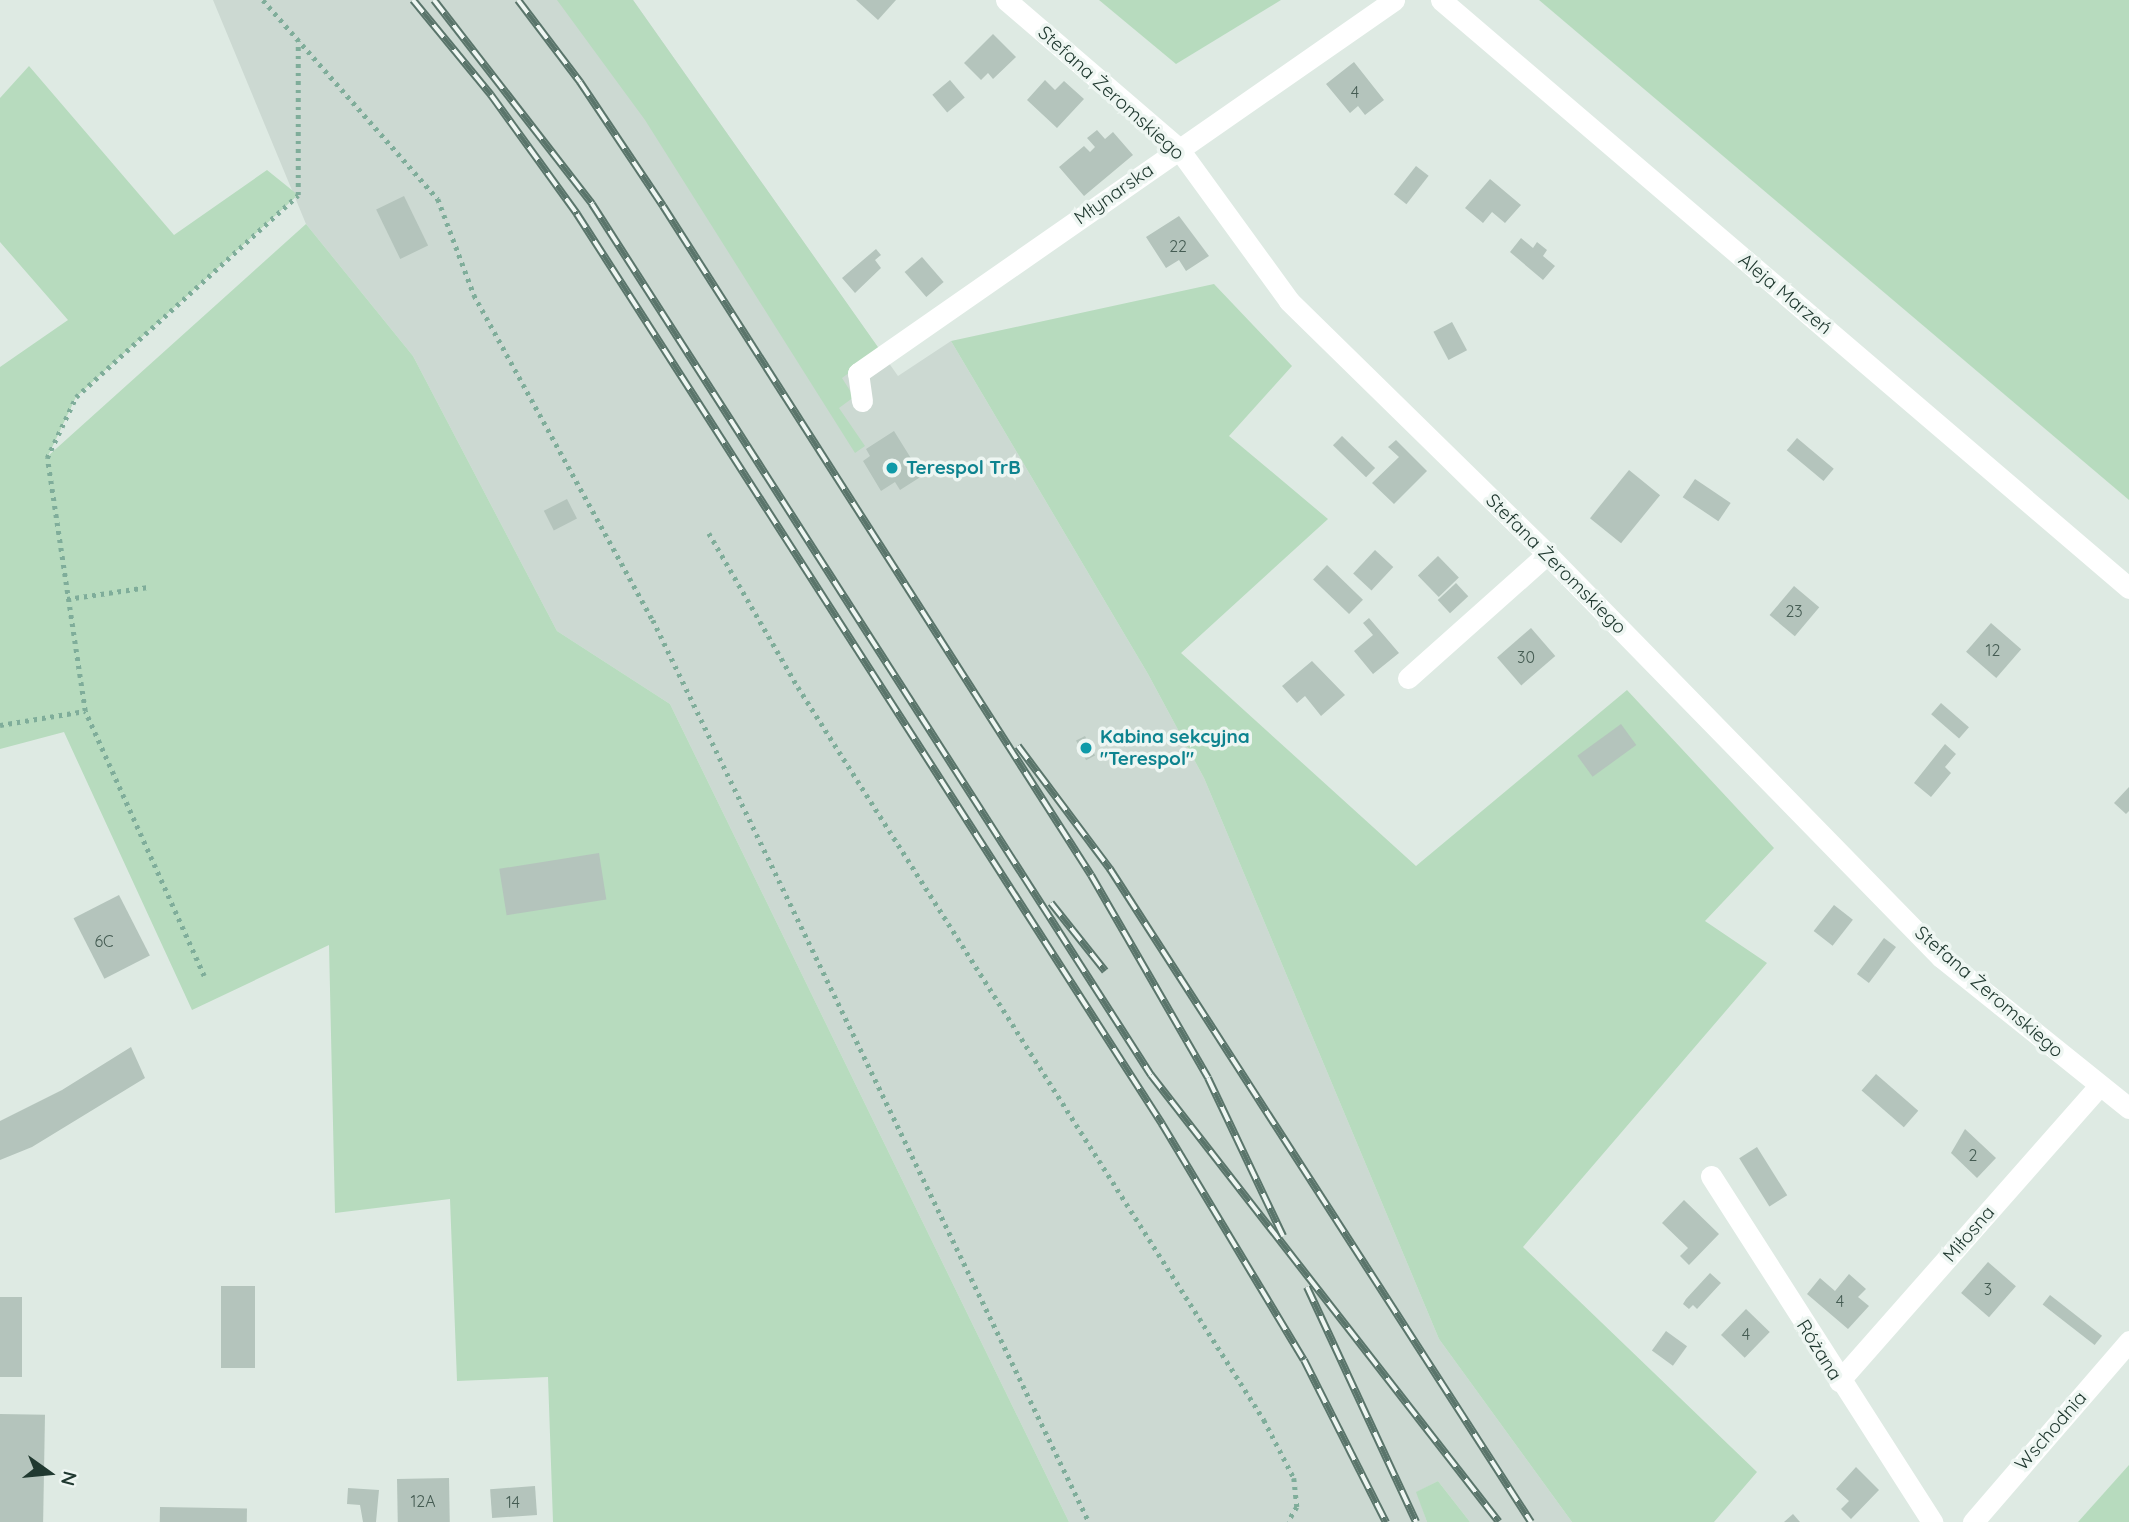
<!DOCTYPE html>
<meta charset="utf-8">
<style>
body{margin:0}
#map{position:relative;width:2129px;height:1522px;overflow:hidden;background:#deeae3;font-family:Quicksand,sans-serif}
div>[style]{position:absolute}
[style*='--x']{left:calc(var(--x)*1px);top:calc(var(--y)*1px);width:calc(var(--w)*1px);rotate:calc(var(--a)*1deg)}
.built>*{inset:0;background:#ccd9d2}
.green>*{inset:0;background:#b7dbbe}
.building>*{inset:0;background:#b4c4bc;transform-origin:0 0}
.path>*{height:4.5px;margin-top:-2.25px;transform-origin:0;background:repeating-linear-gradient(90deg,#7fad9a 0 3.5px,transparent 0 8.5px)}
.street>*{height:21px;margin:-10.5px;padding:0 10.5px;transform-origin:10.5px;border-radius:10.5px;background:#fff}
.rail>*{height:8px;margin-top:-4px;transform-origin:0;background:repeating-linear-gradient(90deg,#eef6f2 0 16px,#5a756b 0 32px);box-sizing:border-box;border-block:2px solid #5a756b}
.dots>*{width:19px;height:19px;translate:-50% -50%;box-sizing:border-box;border:4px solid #eef6f2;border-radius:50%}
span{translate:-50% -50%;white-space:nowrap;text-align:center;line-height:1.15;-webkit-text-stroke:7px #eef6f2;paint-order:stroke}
.number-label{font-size:16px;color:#455c53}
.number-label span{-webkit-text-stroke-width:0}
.street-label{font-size:19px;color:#203930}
.culture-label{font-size:19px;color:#0d838f;font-weight:700}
.left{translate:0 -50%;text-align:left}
.north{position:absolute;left:14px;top:1438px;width:70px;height:70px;-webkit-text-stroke:5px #eef6f2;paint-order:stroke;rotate:105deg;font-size:19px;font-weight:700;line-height:28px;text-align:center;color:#203930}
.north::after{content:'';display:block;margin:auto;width:24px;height:32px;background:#203930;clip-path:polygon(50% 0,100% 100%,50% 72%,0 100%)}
</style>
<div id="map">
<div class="built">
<div style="clip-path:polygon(213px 0,633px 0,898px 376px,951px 341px,1148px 674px,1204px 778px,1439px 1339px,1572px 1522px,1470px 1522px,1438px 1481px,1417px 1492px,1427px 1522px,1069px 1522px,670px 704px,557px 631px,413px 356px,306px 224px)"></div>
</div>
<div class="green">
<div style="clip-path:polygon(557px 0,633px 0,880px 350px,842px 378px,854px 397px,839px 408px,865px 446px,855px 453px,645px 120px)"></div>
<div style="clip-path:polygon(1099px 0,1281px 0,1176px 64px)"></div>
<div style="clip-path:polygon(1539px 0,2129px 0,2129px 500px)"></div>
<div style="clip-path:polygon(29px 66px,174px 235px,267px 170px,298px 195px,76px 397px,48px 456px,306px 224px,413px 356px,557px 631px,670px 704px,1069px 1522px,553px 1522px,548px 1377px,457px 1381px,450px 1199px,335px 1213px,329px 945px,192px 1010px,64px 732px,0 749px,0 367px,68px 320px,0 242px,0 98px)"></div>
<div style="clip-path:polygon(1214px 284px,1292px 366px,1229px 436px,1328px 519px,1181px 653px,1416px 866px,1627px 690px,1774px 848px,1705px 921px,1767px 963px,1523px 1247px,1757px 1472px,1714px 1522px,1572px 1522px,1439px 1339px,1204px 778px,1148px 674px,951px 341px)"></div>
<div style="clip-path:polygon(2129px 1465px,2129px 1522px,2078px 1522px)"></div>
<div style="clip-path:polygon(1438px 1481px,1470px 1522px,1427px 1522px,1416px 1492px)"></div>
</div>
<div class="building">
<div style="clip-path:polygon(856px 0,896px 0,878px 20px)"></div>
<div style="clip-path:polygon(993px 34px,1016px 57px,993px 79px,988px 73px,981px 80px,964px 63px)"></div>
<div style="clip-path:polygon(1354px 62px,1384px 100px,1365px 115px,1358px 106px,1350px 113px,1326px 84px)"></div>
<div style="left:950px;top:80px;width:23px;height:23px;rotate:50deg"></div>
<div style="clip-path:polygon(1045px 80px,1055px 90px,1064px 81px,1084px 99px,1057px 128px,1027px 100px)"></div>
<div style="clip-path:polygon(1097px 130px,1105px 139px,1113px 132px,1133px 155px,1084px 196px,1059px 167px,1084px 146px,1090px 152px,1095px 147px,1087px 138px)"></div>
<div style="left:1416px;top:166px;width:16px;height:36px;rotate:38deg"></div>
<div style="clip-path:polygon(1490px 179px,1521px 205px,1505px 223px,1492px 212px,1483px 223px,1465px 208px)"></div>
<div style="left:404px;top:196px;width:55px;height:31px;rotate:64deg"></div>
<div style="clip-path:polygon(1179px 216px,1209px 256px,1186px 271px,1179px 260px,1166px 268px,1146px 237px)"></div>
<div style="clip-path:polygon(1521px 238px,1533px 248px,1537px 242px,1547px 250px,1543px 256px,1555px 266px,1543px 280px,1510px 252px)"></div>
<div style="clip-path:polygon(876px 249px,881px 255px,875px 260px,881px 268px,855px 293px,842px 278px)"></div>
<div style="left:922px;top:257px;width:33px;height:23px;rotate:49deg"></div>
<div style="left:1452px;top:322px;width:32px;height:21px;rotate:62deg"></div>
<div style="clip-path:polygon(894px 431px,922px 476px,900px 490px,895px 482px,881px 491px,863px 461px,870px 456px,866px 449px)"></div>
<div style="left:1342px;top:436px;width:46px;height:13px;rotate:44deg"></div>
<div style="left:1797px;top:438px;width:48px;height:16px;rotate:40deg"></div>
<div style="clip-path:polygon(1396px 440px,1427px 471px,1394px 504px,1372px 483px,1399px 457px,1388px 447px)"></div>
<div style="left:1629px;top:470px;width:40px;height:62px;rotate:39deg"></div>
<div style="left:1695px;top:479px;width:43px;height:22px;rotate:34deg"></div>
<div style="left:567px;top:499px;width:22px;height:26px;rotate:63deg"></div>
<div style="left:1375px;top:550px;width:25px;height:32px;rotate:43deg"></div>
<div style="left:1438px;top:556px;width:30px;height:28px;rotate:46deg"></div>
<div style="left:1327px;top:565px;width:50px;height:20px;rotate:44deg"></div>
<div style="left:1456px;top:583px;width:18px;height:25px;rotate:47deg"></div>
<div style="left:1794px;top:586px;width:33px;height:38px;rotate:40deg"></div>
<div style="clip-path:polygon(1369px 618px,1399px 653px,1373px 674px,1354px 651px,1373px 635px,1363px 623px)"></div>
<div style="left:1991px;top:623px;width:40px;height:38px;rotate:41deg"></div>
<div style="left:1531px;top:628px;width:37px;height:45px;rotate:49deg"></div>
<div style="clip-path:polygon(1312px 661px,1345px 695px,1321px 716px,1305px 696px,1297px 703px,1282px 686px)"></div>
<div style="left:1941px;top:703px;width:37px;height:15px;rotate:41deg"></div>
<div style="left:1621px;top:724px;width:26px;height:54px;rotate:54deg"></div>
<div style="left:1085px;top:736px;width:22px;height:10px;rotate:63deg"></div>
<div style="clip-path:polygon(1945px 744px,1956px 754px,1945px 767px,1951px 773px,1931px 797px,1914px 783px)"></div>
<div style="clip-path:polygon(2129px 787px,2129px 811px,2126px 814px,2114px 803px)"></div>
<div style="left:599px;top:853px;width:47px;height:101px;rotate:81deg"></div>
<div style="left:119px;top:895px;width:68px;height:51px;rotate:63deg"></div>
<div style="left:1834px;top:905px;width:24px;height:33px;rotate:38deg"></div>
<div style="left:1884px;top:938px;width:15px;height:45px;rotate:37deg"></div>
<div style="clip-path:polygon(131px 1047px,145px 1078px,32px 1147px,0 1160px,0 1121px,62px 1090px)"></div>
<div style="left:1876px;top:1074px;width:56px;height:22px;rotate:41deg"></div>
<div style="clip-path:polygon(1965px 1129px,1996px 1158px,1977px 1178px,1951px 1153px)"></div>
<div style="left:1757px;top:1147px;width:57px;height:21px;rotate:58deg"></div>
<div style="clip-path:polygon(1684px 1200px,1719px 1234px,1689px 1265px,1680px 1256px,1688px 1248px,1662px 1223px)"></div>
<div style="left:1988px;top:1262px;width:37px;height:41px;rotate:41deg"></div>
<div style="clip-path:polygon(1710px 1273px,1721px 1283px,1697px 1309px,1693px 1305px,1689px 1309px,1683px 1304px,1686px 1299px)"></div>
<div style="clip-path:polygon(1849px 1274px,1866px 1289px,1858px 1297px,1869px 1306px,1848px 1329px,1807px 1294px,1820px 1278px,1835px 1291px)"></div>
<div style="left:221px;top:1286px;width:34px;height:82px"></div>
<div style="left:2050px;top:1295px;width:66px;height:12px;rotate:38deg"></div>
<div style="left:0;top:1297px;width:22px;height:80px"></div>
<div style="left:1746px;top:1309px;width:33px;height:36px;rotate:44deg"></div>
<div style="left:1666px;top:1331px;width:26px;height:24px;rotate:36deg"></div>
<div style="left:0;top:1414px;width:45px;height:108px;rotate:1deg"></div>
<div style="clip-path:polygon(1856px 1467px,1879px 1490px,1851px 1519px,1841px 1509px,1849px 1501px,1836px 1489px)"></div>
<div style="left:449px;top:1478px;width:44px;height:52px;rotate:89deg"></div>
<div style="left:535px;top:1486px;width:29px;height:45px;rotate:86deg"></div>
<div style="clip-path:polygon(348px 1488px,379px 1490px,376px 1522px,363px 1522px,360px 1505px,347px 1504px)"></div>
<div style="left:160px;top:1507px;width:87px;height:15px;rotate:1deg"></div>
<div style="clip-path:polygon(1793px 1514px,1800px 1522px,1784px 1522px)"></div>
</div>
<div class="path">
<div style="--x:263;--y:0;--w:265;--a:48.7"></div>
<div style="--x:438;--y:199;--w:103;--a:69.4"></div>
<div style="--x:474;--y:295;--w:371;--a:61.2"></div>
<div style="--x:653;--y:620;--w:1002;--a:64.2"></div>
<div style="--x:709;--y:533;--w:178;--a:60"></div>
<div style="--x:798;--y:687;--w:869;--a:57.55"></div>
<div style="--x:1264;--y:1420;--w:65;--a:62.7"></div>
<div style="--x:1294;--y:1478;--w:29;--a:84"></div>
<div style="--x:1297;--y:1507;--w:17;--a:121"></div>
<div style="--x:67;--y:599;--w:82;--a:-8.4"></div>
<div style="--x:0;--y:725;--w:86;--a:-9.4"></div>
<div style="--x:204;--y:976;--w:290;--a:-114.2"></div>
<div style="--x:85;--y:711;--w:256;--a:-98.5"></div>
<div style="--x:47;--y:458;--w:68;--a:-64.6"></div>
<div style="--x:76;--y:397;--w:300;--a:-42.3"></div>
<div style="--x:298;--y:195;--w:154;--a:-90"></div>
</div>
<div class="street">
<div style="--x:1006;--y:0;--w:227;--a:40.7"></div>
<div style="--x:1178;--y:148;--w:189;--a:54"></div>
<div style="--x:1289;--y:301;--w:361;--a:44.4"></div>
<div style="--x:1547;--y:554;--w:564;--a:45.65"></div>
<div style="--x:1941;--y:957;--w:241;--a:38.8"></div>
<div style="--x:1441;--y:0;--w:905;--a:40.52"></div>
<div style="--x:862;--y:401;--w:28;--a:-98"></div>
<div style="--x:858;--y:373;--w:653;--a:-34.83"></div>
<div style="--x:1408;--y:678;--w:186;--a:-41.7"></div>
<div style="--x:1711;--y:1176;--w:411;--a:57.4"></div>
<div style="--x:1839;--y:1381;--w:393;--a:-48.6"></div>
<div style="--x:1973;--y:1522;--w:239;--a:-49.2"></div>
</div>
<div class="rail">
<div style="--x:413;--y:0;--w:123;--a:50.6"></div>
<div style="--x:491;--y:95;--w:147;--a:54.1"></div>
<div style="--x:577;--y:214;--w:1082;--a:57.26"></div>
<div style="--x:1162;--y:1124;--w:275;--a:59"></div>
<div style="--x:1304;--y:1360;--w:182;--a:63.2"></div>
<div style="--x:434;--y:0;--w:258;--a:52.2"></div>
<div style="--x:592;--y:204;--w:1035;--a:57.31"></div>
<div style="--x:1151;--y:1075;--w:566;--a:52.1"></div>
<div style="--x:518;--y:0;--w:103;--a:52.9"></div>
<div style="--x:580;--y:82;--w:149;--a:56.2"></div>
<div style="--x:663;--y:206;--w:794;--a:57.39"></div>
<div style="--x:1091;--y:875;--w:234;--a:60"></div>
<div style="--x:1208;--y:1078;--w:175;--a:64.6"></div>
<div style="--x:1018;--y:746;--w:154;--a:53.2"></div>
<div style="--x:1110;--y:869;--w:777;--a:57.19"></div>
<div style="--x:1051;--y:903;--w:87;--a:51.5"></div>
<div style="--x:1307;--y:1287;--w:259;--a:65.1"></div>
</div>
<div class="dots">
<div style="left:892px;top:468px;background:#0f9aa8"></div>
<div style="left:1086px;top:748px;background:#0f9aa8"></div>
</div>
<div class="number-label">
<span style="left:1355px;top:92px">4</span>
<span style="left:1178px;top:246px">22</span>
<span style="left:1794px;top:611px">23</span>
<span style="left:1993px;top:650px">12</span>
<span style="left:1526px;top:657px">30</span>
<span style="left:104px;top:941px">6C</span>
<span style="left:1973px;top:1155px">2</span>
<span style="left:1988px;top:1289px">3</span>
<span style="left:1840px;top:1301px">4</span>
<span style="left:1746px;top:1334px">4</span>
<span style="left:423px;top:1501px">12A</span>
<span style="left:513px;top:1502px">14</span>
</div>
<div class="street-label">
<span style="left:1111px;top:93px;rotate:42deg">Stefana Żeromskiego</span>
<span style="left:1114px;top:194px;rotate:-35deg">Młynarska</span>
<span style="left:1785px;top:294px;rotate:40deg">Aleja Marzeń</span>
<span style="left:1556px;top:564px;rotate:45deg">Stefana Żeromskiego</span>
<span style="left:1989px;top:992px;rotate:41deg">Stefana Żeromskiego</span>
<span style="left:1969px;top:1234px;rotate:-49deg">Miłosna</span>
<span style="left:1819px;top:1350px;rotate:58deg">Różana</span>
<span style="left:2051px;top:1431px;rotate:-49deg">Wschodnia</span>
</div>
<div class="culture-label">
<span class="left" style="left:906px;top:468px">Terespol TrB</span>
<span class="left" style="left:1100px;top:748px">Kabina sekcyjna<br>"Terespol"</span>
</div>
<div class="north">N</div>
</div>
